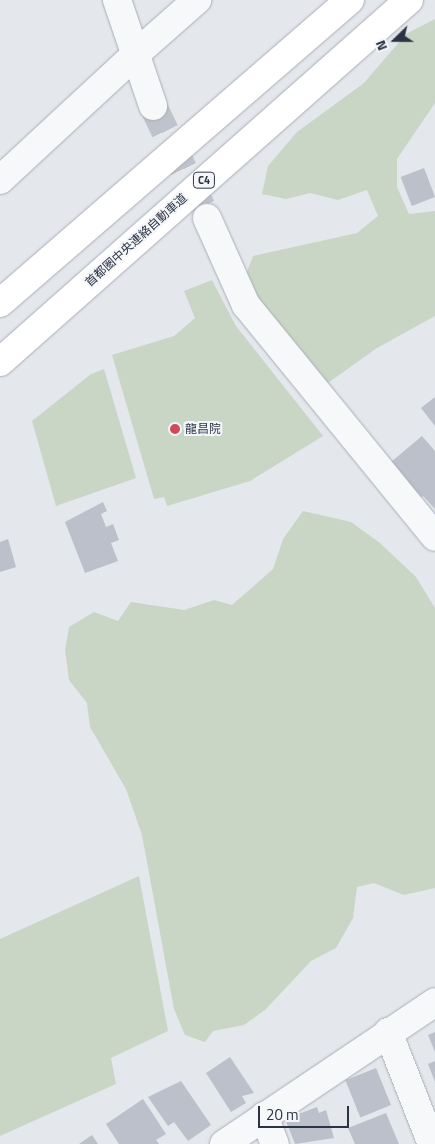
<!DOCTYPE html>
<meta charset="utf-8">
<style>
body{margin:0}
#map{position:relative;width:435px;height:1144px;overflow:hidden;background:#e4e7ec;font-family:"Titillium Web","Noto Sans JP",sans-serif}
div>[style]{position:absolute}
[style*='--x']{left:calc(var(--x)*1px);top:calc(var(--y)*1px);width:calc(var(--w)*1px);rotate:calc(var(--a)*1deg)}
.green>*{inset:0;background:#c9d6c5}
.building>*{inset:0;background:#bbc0ca;transform-origin:0 0}
.minor-tunnel>*{height:28px;margin-top:-14px;transform-origin:0;background:repeating-linear-gradient(90deg,#bfc3cb 0 28px,transparent 0 42px)}
.roads{filter:drop-shadow(0 0 1px #a9aeb7) drop-shadow(0 0 1px #a9aeb7)}
.minor>*{height:28px;margin:-14px;padding:0 14px;transform-origin:14px;border-radius:14px;background:#f7f8fa}
.tertiary>*{height:28px;margin:-14px;padding:0 14px;transform-origin:14px;border-radius:14px;background:#f7f8fa}
.motorway>*{height:28px;margin:-14px;padding:0 14px;transform-origin:14px;border-radius:14px;background:#fff}
.dots>*{width:14px;height:14px;translate:-50% -50%;box-sizing:border-box;border:2px solid #f4f6f9;border-radius:50%}
span{translate:-50% -50%;white-space:nowrap;text-align:center;line-height:1.15;-webkit-text-stroke:4px #f4f6f9;paint-order:stroke}
.shield-label span{padding:1px 4px;background:#f4f6f9;border:1px solid;border-radius:4px;-webkit-text-stroke-width:0}
.shield-label{font-size:11px;color:#2b3445;font-weight:700}
.street-label{font-size:12px;color:#2b3445}
.poi-label{font-size:12px;color:#2b3445}
.left{translate:0 -50%;text-align:left}
.north{position:absolute;left:370px;top:15px;width:50px;height:50px;-webkit-text-stroke:4px #f4f6f9;paint-order:stroke;rotate:248deg;font-size:14px;font-weight:700;line-height:20px;text-align:center;color:#2b3445}
.north::after{content:'';display:block;margin:auto;width:18px;height:22px;background:#2b3445;clip-path:polygon(50% 0,100% 100%,50% 72%,0 100%)}
.scale{position:absolute;left:258px;top:1106px;width:91px;height:22px;box-sizing:border-box;border:2px solid #2b3445;border-top:0;padding-left:6px;font-size:15px;line-height:18px;white-space:nowrap;color:#2b3445;-webkit-text-stroke:4px #f4f6f9;paint-order:stroke}
</style>
<div id="map">
<div class="green">
<div style="clip-path:polygon(435px 19px,435px 103px,397px 159px,397px 187px,409px 214px,435px 211px,435px 316px,377px 348px,325px 385px,285px 339px,245px 277px,253px 256px,357px 233px,378px 216px,367px 190px,338px 200px,310px 193px,286px 199px,262px 194px,268px 166px,297px 132px,364px 83px,406px 34px)"></div>
<div style="clip-path:polygon(212px 280px,236px 326px,323px 436px,250px 481px,167px 506px,164px 497px,154px 499px,112px 355px,174px 336px,195px 318px,184px 291px)"></div>
<div style="clip-path:polygon(104px 369px,136px 478px,56px 506px,32px 421px,91px 374px)"></div>
<div style="clip-path:polygon(303px 511px,351px 522px,380px 543px,416px 577px,435px 608px,435px 888px,404px 895px,374px 883px,357px 887px,353px 918px,336px 948px,311px 961px,265px 1010px,244px 1025px,213px 1031px,205px 1042px,185px 1035px,174px 1009px,142px 835px,126px 789px,90px 727px,87px 703px,69px 680px,65px 650px,69px 627px,94px 612px,118px 621px,131px 602px,184px 610px,214px 600px,232px 605px,273px 569px,283px 539px)"></div>
<div style="clip-path:polygon(139px 876px,168px 1031px,111px 1058px,116px 1084px,0 1136px,0 939px)"></div>
</div>
<div class="building">
<div style="left:424px;top:168px;width:31px;height:25px;rotate:69deg"></div>
<div style="clip-path:polygon(435px 397px,435px 426px,421px 408px)"></div>
<div style="clip-path:polygon(422px 436px,435px 451px,435px 509px,423px 496px,415px 502px,385px 467px)"></div>
<div style="clip-path:polygon(103px 502px,107px 511px,101px 514px,106px 527px,113px 524px,119px 540px,111px 543px,118px 561px,85px 573px,65px 522px)"></div>
<div style="clip-path:polygon(8px 539px,16px 567px,0 572px,0 542px)"></div>
<div style="clip-path:polygon(435px 1032px,435px 1052px,428px 1035px)"></div>
<div style="clip-path:polygon(230px 1057px,254px 1093px,242px 1096px,246px 1103px,231px 1112px,206px 1073px)"></div>
<div style="clip-path:polygon(435px 1061px,435px 1082px,428px 1064px)"></div>
<div style="left:376px;top:1068px;width:40px;height:33px;rotate:68deg"></div>
<div style="clip-path:polygon(181px 1081px,211px 1125px,188px 1141px,174px 1122px,168px 1126px,148px 1097px)"></div>
<div style="clip-path:polygon(143px 1099px,166px 1134px,156px 1140px,159px 1144px,119px 1144px,106px 1124px)"></div>
<div style="clip-path:polygon(317px 1107px,319px 1113px,326px 1110px,334px 1138px,295px 1144px,285px 1119px)"></div>
<div style="clip-path:polygon(386px 1113px,399px 1144px,355px 1144px,348px 1128px)"></div>
<div style="clip-path:polygon(92px 1135px,98px 1144px,79px 1144px)"></div>
</div>
<div class="minor-tunnel">
<div style="--x:153;--y:106;--w:124;--a:64.3"></div>
</div>
<div class="roads">
<div class="minor">
<div style="--x:117;--y:0;--w:112;--a:71.2"></div>
<div style="--x:138;--y:52;--w:79;--a:-41.4"></div>
<div style="--x:207;--y:218;--w:95;--a:65.9"></div>
<div style="--x:246;--y:305;--w:299;--a:50.8"></div>
<div style="--x:388;--y:1032;--w:120;--a:68.6"></div>
<div style="--x:264;--y:1116;--w:30;--a:69"></div>
<div style="--x:224;--y:1144;--w:254;--a:-33.9"></div>
</div>
<div class="tertiary">
<div style="--x:0;--y:180;--w:188;--a:-42.8"></div>
</div>
<div class="motorway">
<div style="--x:0;--y:303;--w:463;--a:-40.9"></div>
<div style="--x:0;--y:362;--w:546;--a:-41.51"></div>
</div>
</div>
<div class="dots">
<div style="left:175px;top:429px;background:#d1495b"></div>
</div>
<div class="shield-label">
<span style="left:204px;top:180px">C4</span>
</div>
<div class="street-label">
<span style="left:136px;top:240px;rotate:-42deg">首都圏中央連絡自動車道</span>
</div>
<div class="poi-label">
<span class="left" style="left:185px;top:429px">龍昌院</span>
</div>
<div class="north">N</div>
<div class="scale">20 m</div>
</div>
